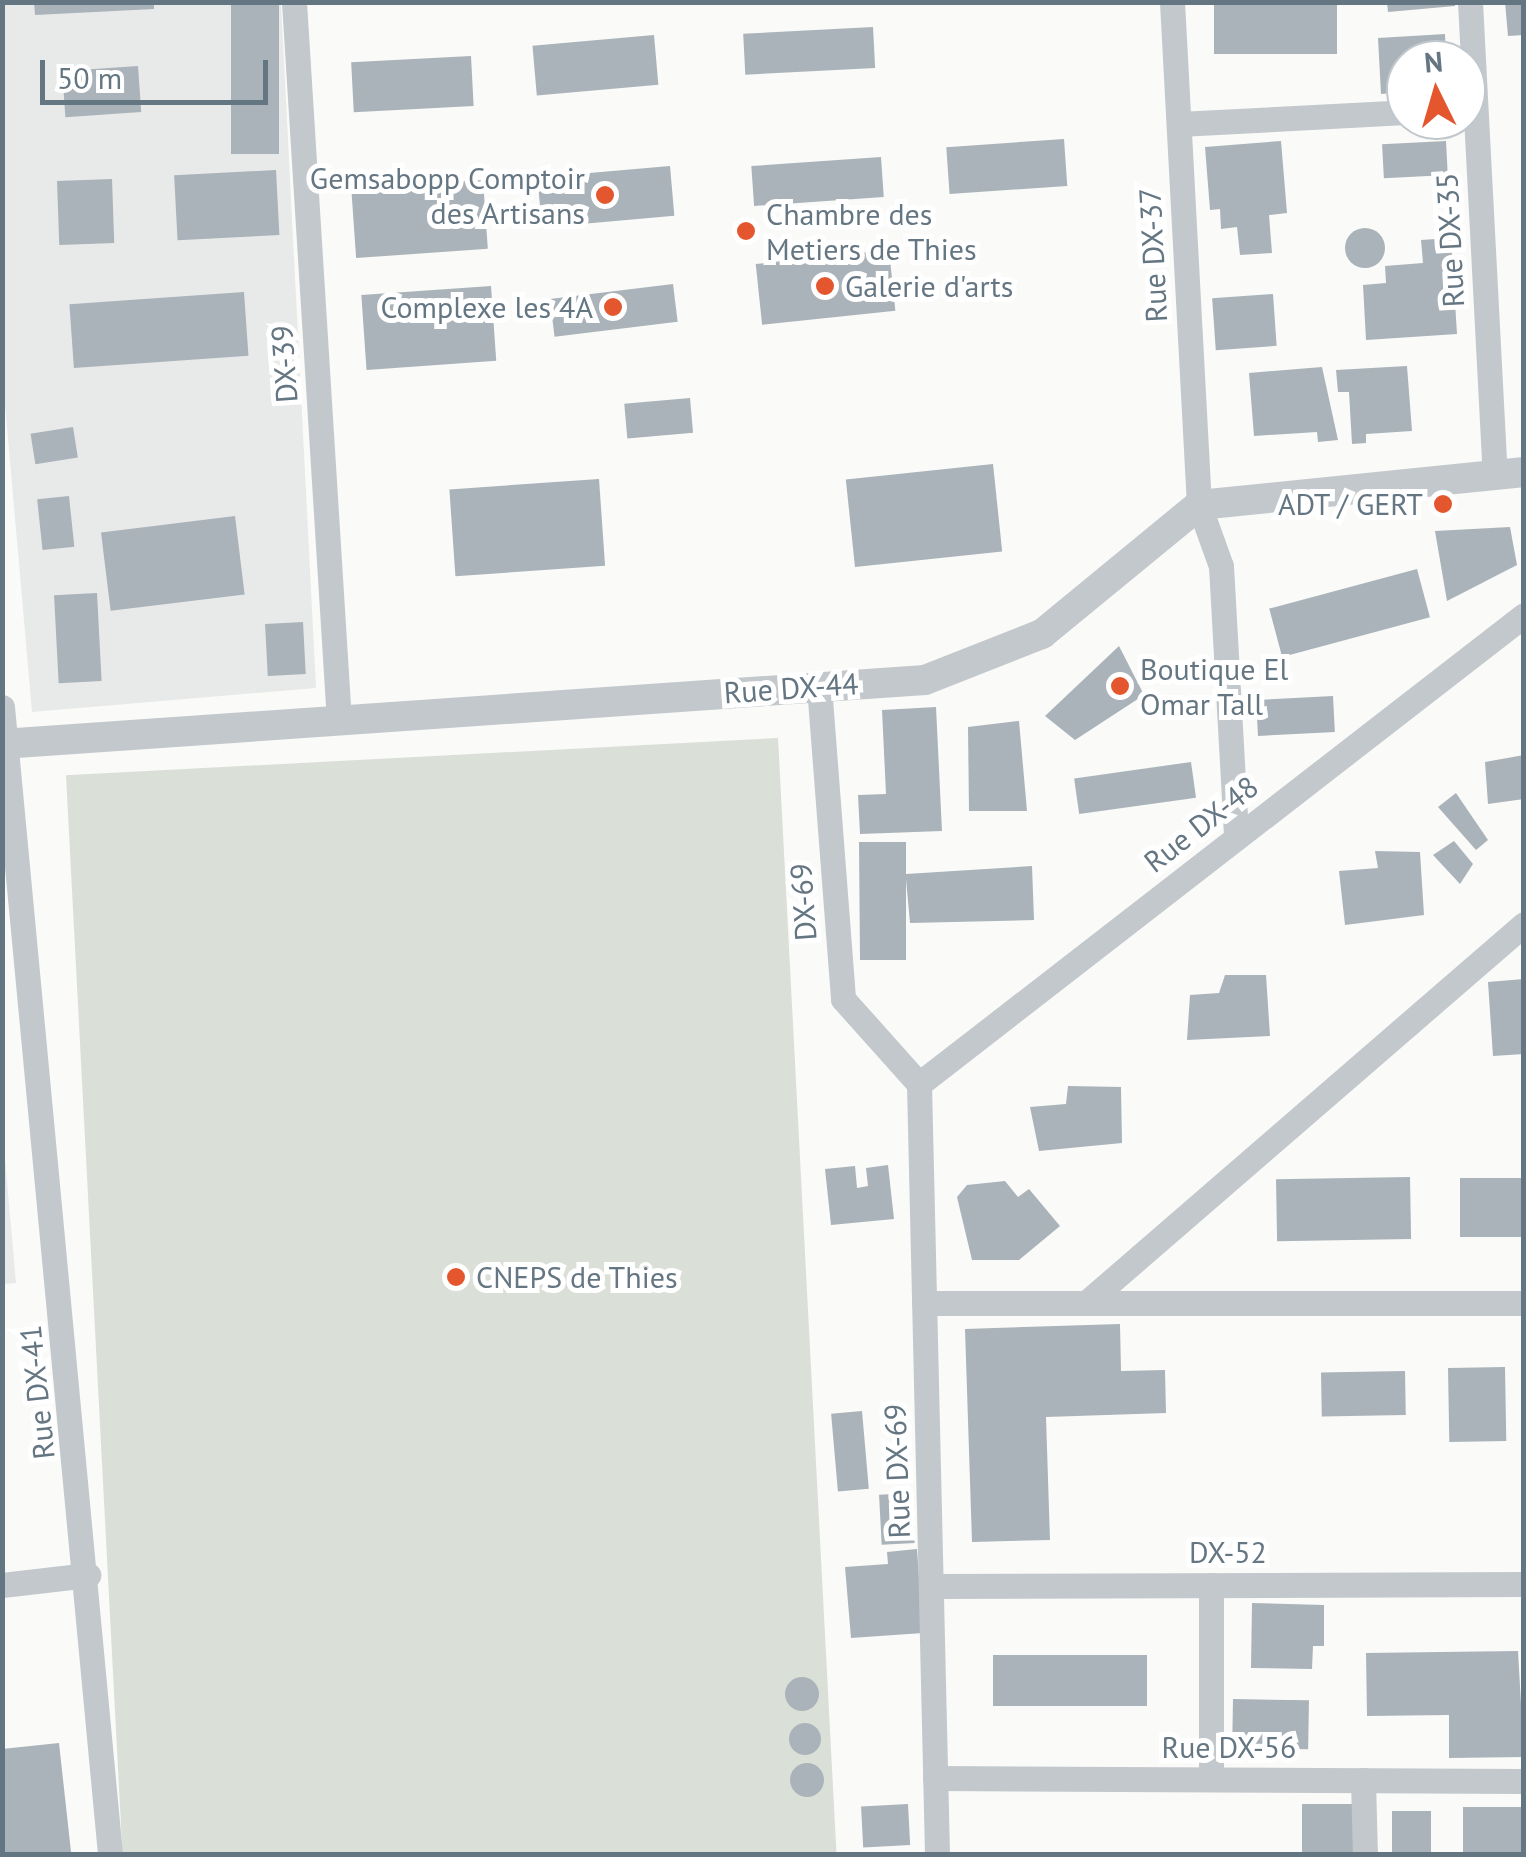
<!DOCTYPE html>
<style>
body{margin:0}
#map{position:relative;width:1526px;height:1857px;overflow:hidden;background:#fafaf8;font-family:"PT Sans",sans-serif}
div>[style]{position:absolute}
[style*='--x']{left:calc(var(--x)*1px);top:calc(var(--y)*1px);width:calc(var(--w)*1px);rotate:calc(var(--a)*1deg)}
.built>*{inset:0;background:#e8e9e9}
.green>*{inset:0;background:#dadfd7;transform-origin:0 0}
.building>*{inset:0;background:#aab3b9;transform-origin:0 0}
.round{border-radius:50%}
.minor>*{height:25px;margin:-12.5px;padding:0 12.5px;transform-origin:12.5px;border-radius:12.5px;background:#c3c8cc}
.tertiary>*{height:30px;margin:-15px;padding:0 15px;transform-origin:15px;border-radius:15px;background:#c3c8cc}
.dots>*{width:28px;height:28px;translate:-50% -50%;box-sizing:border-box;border:5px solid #fff;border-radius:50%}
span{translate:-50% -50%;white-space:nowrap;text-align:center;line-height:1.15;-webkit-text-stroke:10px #fff;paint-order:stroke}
.poi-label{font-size:30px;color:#657683}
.right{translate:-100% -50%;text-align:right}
.left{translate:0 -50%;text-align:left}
.street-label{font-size:30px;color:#657683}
.frame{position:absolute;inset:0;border:5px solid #657683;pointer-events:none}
.north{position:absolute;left:1386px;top:40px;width:100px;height:100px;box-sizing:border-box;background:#fff;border:2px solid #c1c8cd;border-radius:50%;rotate:355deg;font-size:28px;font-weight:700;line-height:40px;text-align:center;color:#657683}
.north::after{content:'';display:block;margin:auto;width:35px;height:45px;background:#e4572e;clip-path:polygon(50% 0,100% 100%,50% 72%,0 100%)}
.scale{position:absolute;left:40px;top:60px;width:228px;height:45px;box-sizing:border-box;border:5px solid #657683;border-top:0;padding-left:12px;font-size:30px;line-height:35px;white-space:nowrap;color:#657683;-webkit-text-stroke:8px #fff;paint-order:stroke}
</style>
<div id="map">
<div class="built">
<div style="clip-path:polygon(2px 3px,281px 3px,316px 688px,32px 712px,2px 370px)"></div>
<div style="clip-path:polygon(3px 1137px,16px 1283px,3px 1284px,2px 1284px)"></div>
</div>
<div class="green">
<div style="left:778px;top:738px;width:1117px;height:713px;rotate:87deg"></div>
</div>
<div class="building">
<div style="clip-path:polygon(34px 2px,154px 2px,154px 9px,35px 15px)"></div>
<div style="left:231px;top:2px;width:48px;height:152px"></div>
<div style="left:1214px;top:2px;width:123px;height:52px"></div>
<div style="clip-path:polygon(1387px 2px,1455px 2px,1455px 6px,1388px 12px)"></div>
<div style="clip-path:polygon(1505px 2px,1524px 2px,1524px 35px,1508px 36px)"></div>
<div style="left:873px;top:27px;width:41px;height:130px;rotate:87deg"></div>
<div style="clip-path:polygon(1445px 34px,1446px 60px,1406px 60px,1404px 92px,1381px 94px,1378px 38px)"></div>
<div style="left:654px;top:35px;width:50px;height:122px;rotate:85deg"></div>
<div style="left:471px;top:56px;width:50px;height:120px;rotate:87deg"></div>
<div style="left:138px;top:66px;width:46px;height:76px;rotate:86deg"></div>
<div style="left:1064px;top:139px;width:47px;height:118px;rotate:86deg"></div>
<div style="clip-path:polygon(1281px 141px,1287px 213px,1269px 215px,1272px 253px,1240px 255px,1237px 227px,1221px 229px,1220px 209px,1210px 210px,1205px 147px)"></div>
<div style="left:1446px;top:141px;width:34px;height:64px;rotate:87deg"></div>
<div style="left:881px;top:157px;width:40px;height:130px;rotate:86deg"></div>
<div style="left:670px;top:166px;width:50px;height:133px;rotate:85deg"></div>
<div style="left:276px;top:170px;width:65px;height:102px;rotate:87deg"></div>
<div style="left:112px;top:179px;width:64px;height:55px;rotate:88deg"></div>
<div style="left:483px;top:180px;width:69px;height:132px;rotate:86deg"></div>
<div class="round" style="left:1345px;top:228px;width:40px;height:40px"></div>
<div style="clip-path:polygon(1451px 238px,1457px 334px,1366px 340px,1363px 285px,1386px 283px,1385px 266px,1423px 263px,1421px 240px)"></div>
<div style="left:889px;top:250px;width:61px;height:134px;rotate:84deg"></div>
<div style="left:673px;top:284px;width:38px;height:124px;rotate:83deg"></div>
<div style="left:491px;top:286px;width:75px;height:130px;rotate:86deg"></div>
<div style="left:244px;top:292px;width:64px;height:175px;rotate:86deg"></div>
<div style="left:1273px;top:294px;width:52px;height:61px;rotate:86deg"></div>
<div style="clip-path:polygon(1407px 366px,1412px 431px,1366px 434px,1366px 443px,1352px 444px,1349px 392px,1338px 392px,1336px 370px)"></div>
<div style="clip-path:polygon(1322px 367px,1338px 440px,1318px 442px,1317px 432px,1254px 436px,1249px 373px)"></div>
<div style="left:690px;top:398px;width:35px;height:66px;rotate:85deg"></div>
<div style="left:73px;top:427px;width:31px;height:43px;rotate:81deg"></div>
<div style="left:993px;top:464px;width:88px;height:148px;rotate:84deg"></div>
<div style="left:599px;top:479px;width:87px;height:150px;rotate:86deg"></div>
<div style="left:69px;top:496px;width:51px;height:32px;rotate:84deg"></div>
<div style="left:235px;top:516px;width:79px;height:135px;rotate:83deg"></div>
<div style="clip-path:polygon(1510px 527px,1517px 565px,1447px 601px,1435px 531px)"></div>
<div style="left:1417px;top:569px;width:50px;height:153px;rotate:75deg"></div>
<div style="left:97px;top:593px;width:88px;height:43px;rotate:87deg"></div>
<div style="left:303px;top:622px;width:52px;height:38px;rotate:87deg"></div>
<div style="clip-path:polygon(1119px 646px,1144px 695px,1075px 740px,1045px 716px)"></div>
<div style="left:1333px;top:696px;width:36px;height:77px;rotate:87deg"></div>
<div style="clip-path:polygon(936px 707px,942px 831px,860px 834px,858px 795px,886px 794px,882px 710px)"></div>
<div style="clip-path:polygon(1019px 721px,1027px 811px,969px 811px,968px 727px)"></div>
<div style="clip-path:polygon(1524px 755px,1524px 799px,1488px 804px,1485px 762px)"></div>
<div style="left:1191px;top:762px;width:36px;height:118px;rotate:82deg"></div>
<div style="clip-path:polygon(1456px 793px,1488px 840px,1476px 850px,1438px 807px)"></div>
<div style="clip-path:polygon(1454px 841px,1473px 864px,1460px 884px,1433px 855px)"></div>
<div style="clip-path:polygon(859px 842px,906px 842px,906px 874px,1032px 866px,1034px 920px,910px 923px,906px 879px,906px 960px,860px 960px)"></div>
<div style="clip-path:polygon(1375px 851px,1420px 852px,1424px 915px,1345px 925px,1339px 871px,1378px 868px)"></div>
<div style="clip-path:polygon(1225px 975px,1266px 975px,1270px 1036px,1187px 1040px,1190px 995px,1219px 993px)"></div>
<div style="clip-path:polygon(1524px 979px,1524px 1054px,1493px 1056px,1488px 982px)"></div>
<div style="clip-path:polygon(1068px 1086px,1121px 1087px,1122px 1143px,1039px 1151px,1030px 1107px,1066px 1104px)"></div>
<div style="clip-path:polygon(888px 1165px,894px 1219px,831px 1225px,825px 1169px,855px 1166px,857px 1188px,868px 1186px,866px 1168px)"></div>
<div style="left:1410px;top:1177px;width:62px;height:134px;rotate:89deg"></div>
<div style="left:1524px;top:1178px;width:59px;height:64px;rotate:90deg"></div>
<div style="clip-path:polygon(1005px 1181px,1018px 1197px,1029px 1189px,1060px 1226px,1019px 1260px,972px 1260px,957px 1197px,967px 1185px)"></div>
<div style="clip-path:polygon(1120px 1324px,1121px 1371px,1165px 1370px,1166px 1413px,1046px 1417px,1050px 1540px,972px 1542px,965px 1329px)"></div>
<div style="left:1505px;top:1367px;width:74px;height:57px;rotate:89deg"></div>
<div style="left:1405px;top:1371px;width:44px;height:84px;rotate:89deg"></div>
<div style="left:862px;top:1411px;width:78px;height:31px;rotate:85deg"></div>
<div style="left:912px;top:1493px;width:50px;height:33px;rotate:87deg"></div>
<div style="clip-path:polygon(917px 1549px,923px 1633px,851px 1638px,845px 1567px,888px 1564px,887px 1552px)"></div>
<div style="clip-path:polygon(1252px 1603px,1324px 1605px,1324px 1646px,1313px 1646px,1312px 1669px,1251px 1668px)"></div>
<div style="clip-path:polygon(1518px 1651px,1524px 1757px,1449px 1758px,1449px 1715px,1367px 1716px,1366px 1653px)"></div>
<div style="left:993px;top:1655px;width:154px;height:51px"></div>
<div class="round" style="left:785px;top:1677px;width:34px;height:34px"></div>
<div style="left:1233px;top:1699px;width:76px;height:49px;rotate:1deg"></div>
<div class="round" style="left:789px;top:1723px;width:32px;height:32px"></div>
<div style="clip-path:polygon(59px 1743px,71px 1852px,2px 1854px,2px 1749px)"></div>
<div class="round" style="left:790px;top:1763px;width:34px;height:34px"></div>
<div style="left:908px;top:1804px;width:41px;height:47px;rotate:87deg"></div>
<div style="left:1361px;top:1804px;width:50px;height:59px;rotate:90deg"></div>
<div style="left:1463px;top:1807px;width:61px;height:47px"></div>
<div style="left:1392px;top:1811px;width:39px;height:43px"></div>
</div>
<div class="minor">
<div style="--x:294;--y:2;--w:720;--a:86.42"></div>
<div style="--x:1172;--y:2;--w:504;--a:86.93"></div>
<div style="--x:1199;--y:505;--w:65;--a:70.2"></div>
<div style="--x:1221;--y:566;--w:272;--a:86.8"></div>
<div style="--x:1470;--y:2;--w:473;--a:87"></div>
<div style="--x:1179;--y:124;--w:227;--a:-3"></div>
<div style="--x:819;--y:686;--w:314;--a:85.6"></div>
<div style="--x:843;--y:999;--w:114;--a:48.2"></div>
<div style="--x:2;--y:707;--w:1152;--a:84.62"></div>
<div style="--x:919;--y:1084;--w:770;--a:88.66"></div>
<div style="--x:919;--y:1084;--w:765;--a:-37.78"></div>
<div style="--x:924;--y:1303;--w:600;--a:0"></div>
<div style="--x:1086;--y:1303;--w:579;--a:-40.87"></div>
<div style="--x:2;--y:1585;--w:87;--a:-6.6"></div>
<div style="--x:1211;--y:1585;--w:194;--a:90"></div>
<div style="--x:933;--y:1586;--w:591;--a:-0.19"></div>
<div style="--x:935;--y:1778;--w:589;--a:0.29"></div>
<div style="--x:1363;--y:1780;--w:74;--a:88.5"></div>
</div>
<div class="tertiary">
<div style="--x:2;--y:744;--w:925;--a:-3.97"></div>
<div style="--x:925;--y:680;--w:126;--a:-21.5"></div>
<div style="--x:1042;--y:634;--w:203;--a:-39.4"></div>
<div style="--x:1199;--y:505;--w:327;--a:-5.8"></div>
</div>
<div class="dots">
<div style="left:605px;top:195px;background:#e4572e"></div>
<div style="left:746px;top:231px;background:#e4572e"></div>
<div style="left:825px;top:286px;background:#e4572e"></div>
<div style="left:613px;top:307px;background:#e4572e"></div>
<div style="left:1443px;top:504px;background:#e4572e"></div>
<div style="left:1120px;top:686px;background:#e4572e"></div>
<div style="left:456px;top:1277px;background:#e4572e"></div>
</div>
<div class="poi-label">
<span class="right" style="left:585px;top:195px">Gemsabopp Comptoir<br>des Artisans</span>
<span class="left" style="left:766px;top:231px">Chambre des<br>Metiers de Thies</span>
<span class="left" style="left:845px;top:286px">Galerie d'arts</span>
<span class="right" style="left:593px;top:307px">Complexe les 4A</span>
<span class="right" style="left:1423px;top:504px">ADT / GERT</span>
<span class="left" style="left:1140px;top:686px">Boutique El<br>Omar Tall</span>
<span class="left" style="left:476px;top:1277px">CNEPS de Thies</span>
</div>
<div class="street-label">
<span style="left:1450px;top:240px;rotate:-93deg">Rue DX-35</span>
<span style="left:1153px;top:255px;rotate:-93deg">Rue DX-37</span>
<span style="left:284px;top:364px;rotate:-94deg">DX-39</span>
<span style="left:791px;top:688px;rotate:-4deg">Rue DX-44</span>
<span style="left:1201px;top:824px;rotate:-38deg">Rue DX-48</span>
<span style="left:803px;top:902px;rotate:-94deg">DX-69</span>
<span style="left:37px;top:1392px;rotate:-96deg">Rue DX-41</span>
<span style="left:897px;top:1471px;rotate:-92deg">Rue DX-69</span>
<span style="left:1228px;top:1552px">DX-52</span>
<span style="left:1229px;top:1747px">Rue DX-56</span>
</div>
<div class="frame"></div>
<div class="north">N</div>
<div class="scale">50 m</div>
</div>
